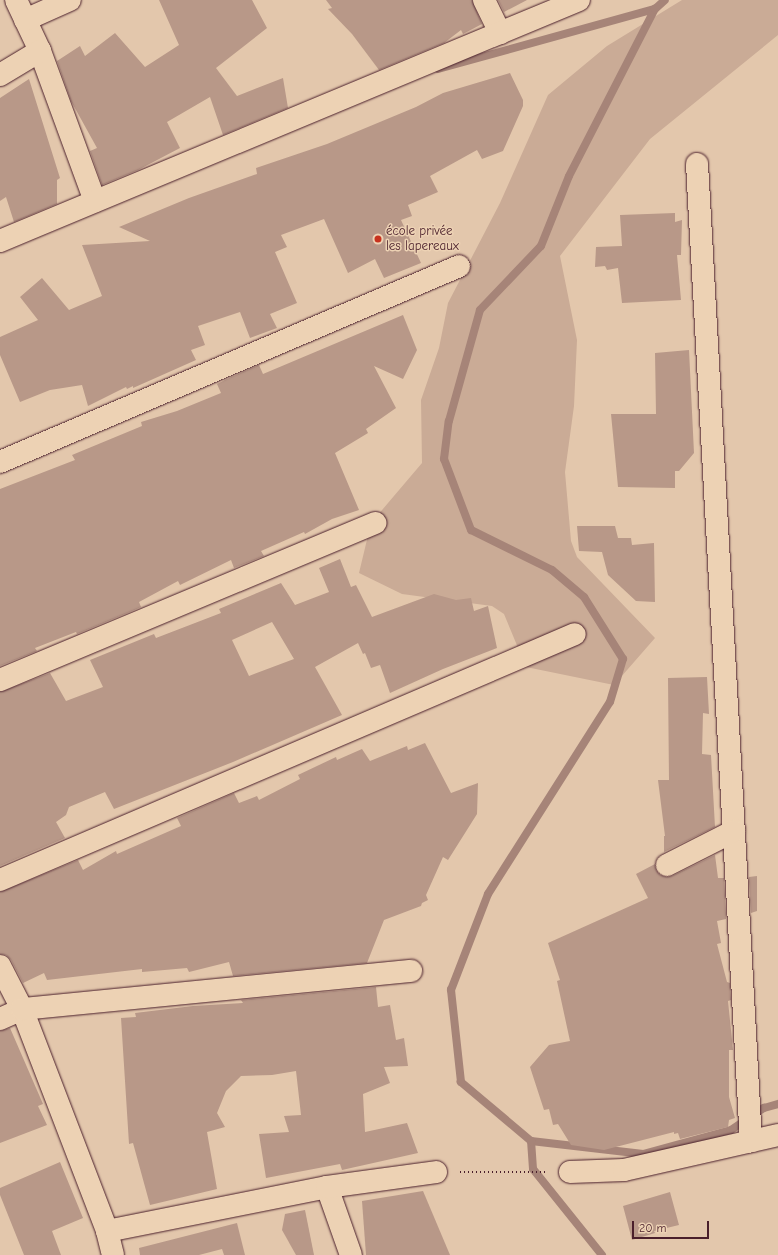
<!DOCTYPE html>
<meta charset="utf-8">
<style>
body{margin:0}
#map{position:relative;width:778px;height:1255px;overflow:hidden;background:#e3c7ac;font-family:"Comic Neue",sans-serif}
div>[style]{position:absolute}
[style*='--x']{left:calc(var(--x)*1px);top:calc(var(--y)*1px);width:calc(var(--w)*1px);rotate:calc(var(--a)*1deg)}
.green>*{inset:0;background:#caab96}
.stream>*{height:8px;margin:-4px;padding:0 4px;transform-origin:4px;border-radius:4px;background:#a68478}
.building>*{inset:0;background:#b89888}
.path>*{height:2.5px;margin-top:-1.25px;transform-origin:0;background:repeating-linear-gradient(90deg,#4a1f2b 0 1px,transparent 0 4px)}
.roads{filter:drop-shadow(0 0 1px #4a1f2b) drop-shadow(0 0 1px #4a1f2b)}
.minor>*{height:22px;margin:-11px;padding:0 11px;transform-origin:11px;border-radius:11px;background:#edd2b4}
.dots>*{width:11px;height:11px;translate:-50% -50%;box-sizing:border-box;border:2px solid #edd2b4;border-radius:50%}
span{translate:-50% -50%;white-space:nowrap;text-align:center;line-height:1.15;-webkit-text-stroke:3px #edd2b4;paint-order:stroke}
.poi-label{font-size:13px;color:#4a1f2b}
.left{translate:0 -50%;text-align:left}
.scale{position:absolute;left:632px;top:1221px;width:77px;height:18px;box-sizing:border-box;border:2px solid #4a1f2b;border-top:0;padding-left:5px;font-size:12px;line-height:14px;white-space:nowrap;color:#4a1f2b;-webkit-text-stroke:3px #edd2b4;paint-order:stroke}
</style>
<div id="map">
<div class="green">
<div style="clip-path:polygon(682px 0,778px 0,778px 35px,650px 139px,560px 256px,577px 340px,574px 406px,565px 472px,571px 541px,577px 557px,655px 638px,614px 685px,526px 667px,504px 614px,492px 606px,402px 594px,359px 573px,371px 523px,422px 463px,421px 400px,439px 348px,448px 303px,500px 203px,548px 95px,607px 46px)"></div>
</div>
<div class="stream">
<div style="--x:438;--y:69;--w:225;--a:-15.5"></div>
<div style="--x:531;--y:1141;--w:113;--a:6.6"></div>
<div style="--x:643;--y:1154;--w:91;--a:-15.3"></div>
<div style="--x:731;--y:1130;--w:40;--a:-34"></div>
<div style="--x:764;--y:1108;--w:15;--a:-16"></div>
<div style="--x:602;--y:1255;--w:110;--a:-128.7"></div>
<div style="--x:533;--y:1169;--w:28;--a:-94"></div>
<div style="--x:531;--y:1141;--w:92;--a:-139.9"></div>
<div style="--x:461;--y:1082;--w:93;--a:-96.2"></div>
<div style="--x:451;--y:990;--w:103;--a:-68.9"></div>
<div style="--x:488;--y:894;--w:227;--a:-57.6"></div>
<div style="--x:610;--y:702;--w:45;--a:-73.2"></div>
<div style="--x:623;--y:659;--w:73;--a:-122.2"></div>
<div style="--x:584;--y:597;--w:42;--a:-139.8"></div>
<div style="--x:552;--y:570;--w:90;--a:-153.7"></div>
<div style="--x:471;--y:530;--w:76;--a:-110.8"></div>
<div style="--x:444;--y:459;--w:38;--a:-83"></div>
<div style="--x:449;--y:421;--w:115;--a:-74.4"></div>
<div style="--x:480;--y:310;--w:88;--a:-46.4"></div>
<div style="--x:541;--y:246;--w:75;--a:-68.2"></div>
<div style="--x:569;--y:176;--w:188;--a:-62.8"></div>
<div style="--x:655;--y:9;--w:13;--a:-42"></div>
</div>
<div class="building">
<div style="clip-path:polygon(159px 0,252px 0,267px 28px,216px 68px,237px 96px,283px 78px,288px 108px,223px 135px,210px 97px,167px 122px,180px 148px,138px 170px,102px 185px,90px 151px,97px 148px,71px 101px,57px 61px,80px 46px,85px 56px,115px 33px,145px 67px,179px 45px)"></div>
<div style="clip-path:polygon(326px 0,472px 0,482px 24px,463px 34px,461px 30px,444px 43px,379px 70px,352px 34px,328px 9px,332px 8px)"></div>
<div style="clip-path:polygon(498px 0,527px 0,504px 12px)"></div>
<div style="clip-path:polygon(510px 73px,523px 100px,523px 106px,503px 151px,482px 159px,477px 150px,430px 176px,438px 192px,408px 205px,412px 216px,401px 220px,421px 263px,384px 278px,375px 259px,348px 273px,324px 219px,281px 235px,287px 247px,275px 252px,297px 303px,270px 314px,277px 328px,250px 338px,240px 312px,198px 326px,205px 345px,191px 350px,196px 360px,133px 388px,133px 386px,127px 389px,126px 387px,88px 406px,82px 385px,50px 390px,20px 402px,0 355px,0 337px,38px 320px,20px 297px,42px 278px,69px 310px,102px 296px,82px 245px,150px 241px,119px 227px,189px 198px,257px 174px,256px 168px,327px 144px,416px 107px,443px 93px)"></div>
<div style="clip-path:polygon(29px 79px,60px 178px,57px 180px,57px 204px,14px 222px,6px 197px,0 201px,0 98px)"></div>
<div style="clip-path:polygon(675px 213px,675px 222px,682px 220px,681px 255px,677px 255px,681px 300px,622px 303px,618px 268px,607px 270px,605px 266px,595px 267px,596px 247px,622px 246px,620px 215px)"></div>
<div style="clip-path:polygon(403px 315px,417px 350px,403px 379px,374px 366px,396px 408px,366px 429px,368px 433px,335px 453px,359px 510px,332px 519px,305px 534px,304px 532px,261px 551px,264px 556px,234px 568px,231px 560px,180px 585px,178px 581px,139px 602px,141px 607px,132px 611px,77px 634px,76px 632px,35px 648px,37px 651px,0 666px,0 489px,75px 460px,72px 455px,142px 426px,141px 422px,177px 411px,221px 393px,217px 384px,227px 379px,259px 365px,263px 374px)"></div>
<div style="clip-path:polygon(689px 350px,694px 453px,679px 471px,675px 471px,675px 488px,618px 487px,611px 414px,656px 414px,655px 353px)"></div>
<div style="clip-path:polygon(577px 526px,615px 526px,618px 538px,631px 538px,632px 545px,654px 543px,655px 602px,636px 601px,608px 575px,602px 552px,579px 551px)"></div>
<div style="clip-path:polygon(evenodd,340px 559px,351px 587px,356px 585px,372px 617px,434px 594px,456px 600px,471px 598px,474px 611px,488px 606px,497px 648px,443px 669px,390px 693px,380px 665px,371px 668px,365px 653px,363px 654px,358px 643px,315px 667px,342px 715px,233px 762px,114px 809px,105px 792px,69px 807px,66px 815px,56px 822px,65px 838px,0 866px,0 692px,50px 673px,66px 701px,103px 687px,90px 660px,154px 634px,156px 638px,221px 613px,219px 609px,281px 583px,295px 605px,329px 592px,319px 568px,340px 559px,272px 622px,294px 659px,249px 676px,232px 640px,272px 622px)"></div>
<div style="clip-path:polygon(707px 677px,709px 714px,703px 713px,702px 754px,711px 755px,715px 827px,664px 852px,664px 836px,665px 836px,658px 780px,669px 780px,668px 678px)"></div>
<div style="clip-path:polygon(425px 743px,451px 793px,478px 783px,477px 814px,448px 860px,443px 857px,426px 895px,428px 900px,422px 903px,421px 906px,384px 920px,367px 963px,233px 976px,229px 962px,189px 972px,187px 968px,142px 972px,142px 969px,47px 980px,44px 973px,23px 983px,11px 960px,6px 955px,0 954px,0 892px,78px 860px,83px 870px,116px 851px,117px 854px,181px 826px,177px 818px,234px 793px,239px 803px,257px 796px,259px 800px,300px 779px,298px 775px,336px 757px,337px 760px,362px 749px,370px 761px,407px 746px,408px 750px)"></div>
<div style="clip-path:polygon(715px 855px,718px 878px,724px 878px,726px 919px,717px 921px,721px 943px,717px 944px,727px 982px,730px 983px,731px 1000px,728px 1001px,733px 1050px,729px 1050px,729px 1097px,735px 1118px,729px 1120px,728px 1127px,680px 1139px,678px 1133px,674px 1134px,674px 1132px,604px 1150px,571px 1145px,558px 1124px,553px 1125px,549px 1109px,544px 1110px,530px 1067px,549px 1045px,570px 1041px,557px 981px,560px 980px,548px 943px,648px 898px,636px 874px,655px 864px,656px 870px,660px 875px,666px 877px,672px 876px)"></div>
<div style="clip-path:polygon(757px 876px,757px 911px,751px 913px,749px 877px)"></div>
<div style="clip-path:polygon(376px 987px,378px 1007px,390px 1005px,396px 1040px,404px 1038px,408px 1066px,384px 1067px,390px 1083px,363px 1094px,365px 1132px,407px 1123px,418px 1153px,342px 1170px,340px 1164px,266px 1178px,259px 1134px,289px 1132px,284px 1116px,301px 1115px,296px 1071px,272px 1075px,241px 1076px,226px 1091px,217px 1113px,225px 1127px,207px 1132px,217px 1189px,150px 1205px,133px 1143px,129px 1144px,121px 1018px,136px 1017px,135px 1013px,193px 1006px,243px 1003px,241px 1000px)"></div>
<div style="clip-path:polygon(10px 1028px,43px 1104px,38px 1106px,47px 1125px,0 1143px,0 1031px)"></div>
<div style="clip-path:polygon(60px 1162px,83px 1218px,52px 1231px,61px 1255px,24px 1255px,0 1195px,0 1188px)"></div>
<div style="clip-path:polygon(423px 1191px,450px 1255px,366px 1255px,362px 1201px)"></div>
<div style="clip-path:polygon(670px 1192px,679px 1225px,654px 1231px,655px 1233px,632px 1240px,623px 1206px)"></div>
<div style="clip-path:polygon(305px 1210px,314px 1255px,296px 1255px,282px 1230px,285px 1214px)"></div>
<div style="clip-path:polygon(237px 1223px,245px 1255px,224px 1255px,222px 1249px,199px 1255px,140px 1255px,139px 1248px)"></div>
</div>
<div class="path">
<div style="--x:460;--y:1172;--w:87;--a:0"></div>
</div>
<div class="roads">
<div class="minor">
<div style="--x:16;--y:0;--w:56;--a:64.8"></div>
<div style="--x:40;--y:51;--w:160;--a:69.9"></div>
<div style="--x:484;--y:0;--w:37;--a:64"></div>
<div style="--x:25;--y:20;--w:49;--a:-24"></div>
<div style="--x:0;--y:75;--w:47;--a:-31"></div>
<div style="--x:697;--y:164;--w:979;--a:86.84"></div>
<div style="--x:0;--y:241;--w:627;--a:-22.6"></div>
<div style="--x:0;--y:462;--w:499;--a:-23.1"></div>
<div style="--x:0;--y:680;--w:407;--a:-22.7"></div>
<div style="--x:667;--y:865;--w:75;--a:-26.9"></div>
<div style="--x:0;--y:880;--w:625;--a:-23.16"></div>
<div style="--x:0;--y:966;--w:48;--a:62.9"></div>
<div style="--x:22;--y:1009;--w:238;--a:69"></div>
<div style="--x:107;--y:1231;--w:25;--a:76"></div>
<div style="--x:0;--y:1019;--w:24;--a:-24"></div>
<div style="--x:22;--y:1009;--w:391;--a:-5.6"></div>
<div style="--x:570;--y:1172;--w:54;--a:-2.1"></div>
<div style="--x:624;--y:1170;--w:158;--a:-12.8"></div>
<div style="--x:327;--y:1187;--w:72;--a:70.6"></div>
<div style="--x:107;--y:1231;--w:224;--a:-11.3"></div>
<div style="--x:327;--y:1187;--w:110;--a:-7.8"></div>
</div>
</div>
<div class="dots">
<div style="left:378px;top:239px;background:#c8321e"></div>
</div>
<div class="poi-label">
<span class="left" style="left:386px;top:239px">école privée<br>les lapereaux</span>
</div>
<div class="scale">20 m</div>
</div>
